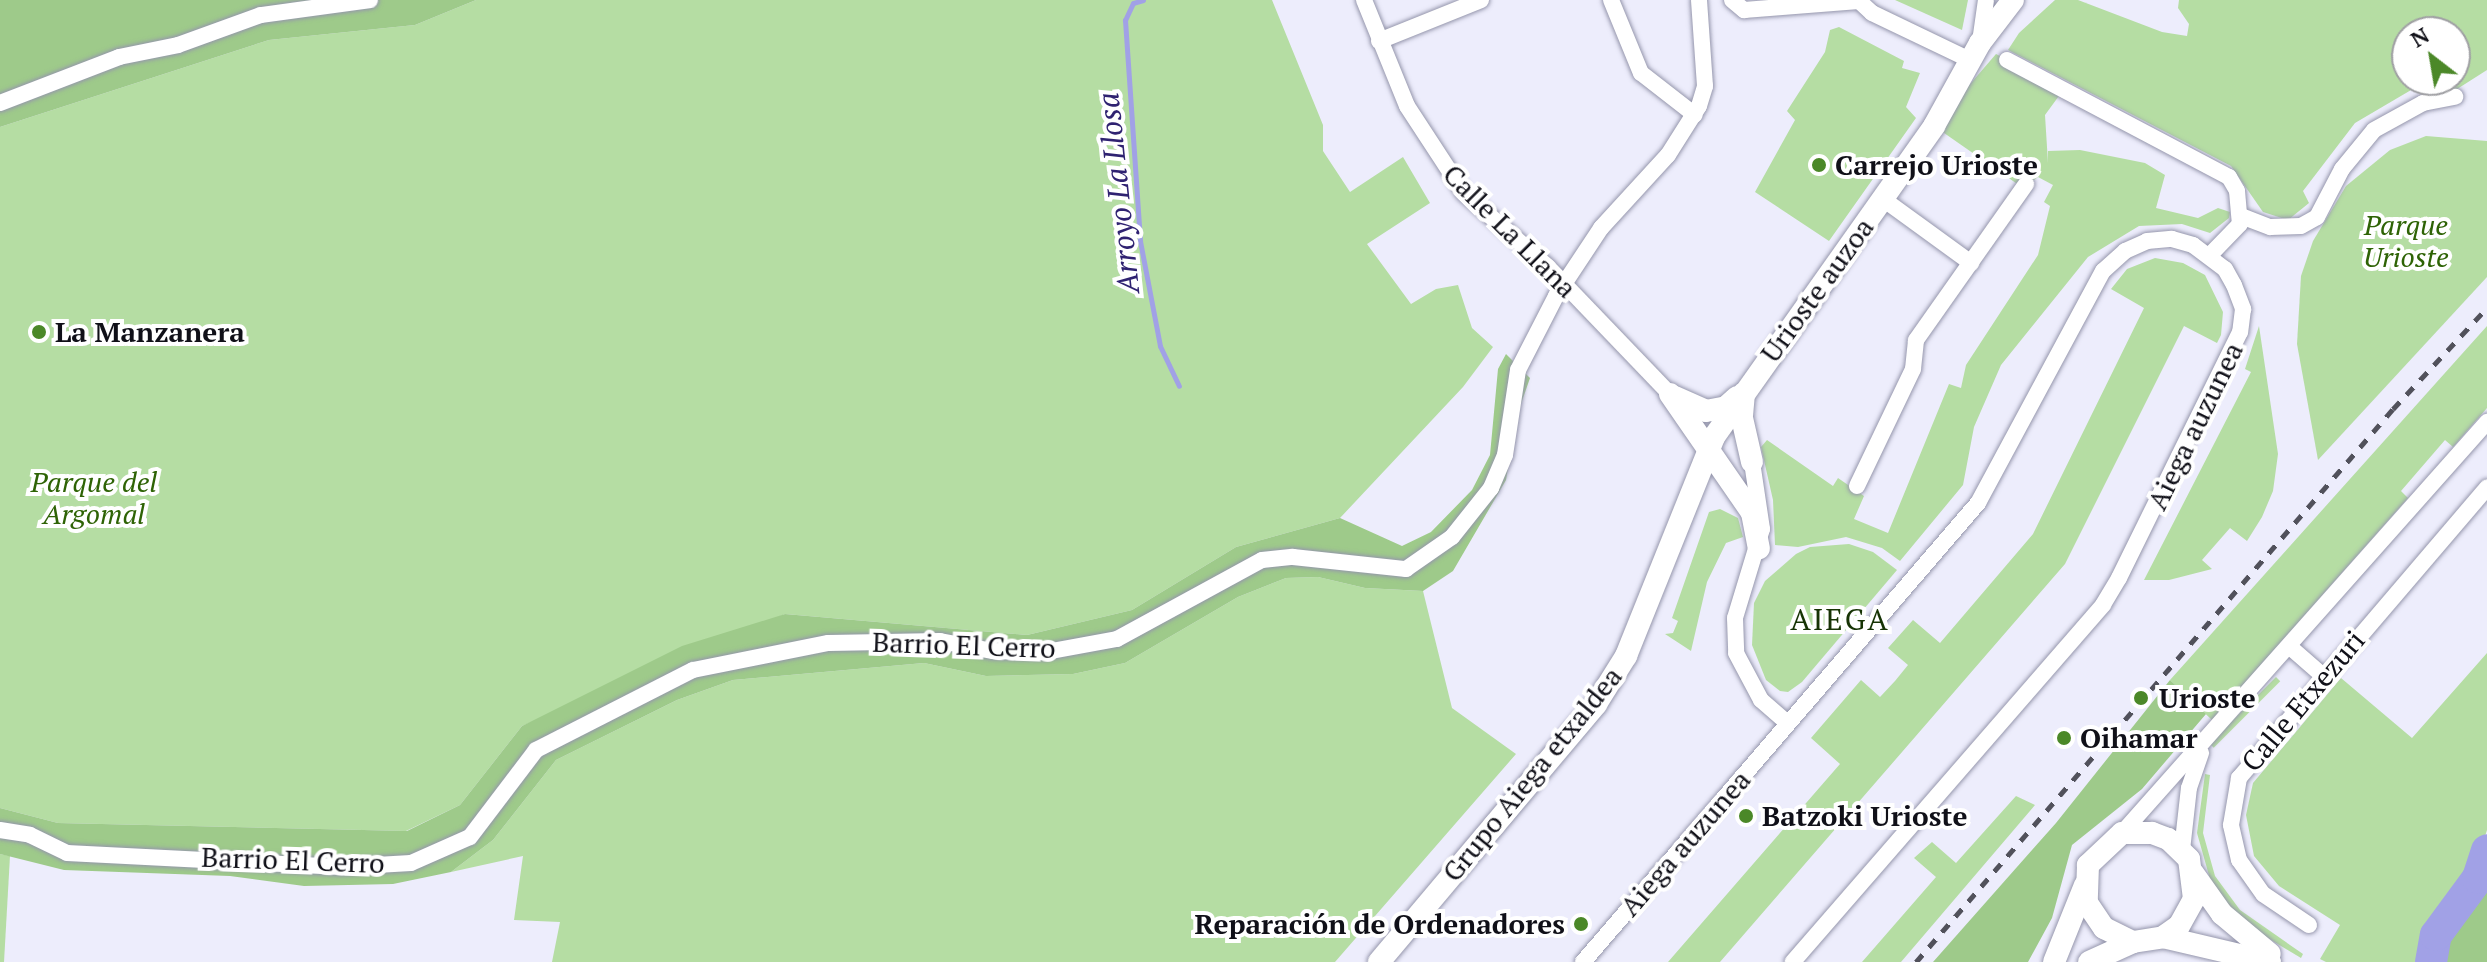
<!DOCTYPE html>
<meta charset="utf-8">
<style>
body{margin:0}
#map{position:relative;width:2487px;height:962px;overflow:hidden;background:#ededfc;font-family:"PT Serif",serif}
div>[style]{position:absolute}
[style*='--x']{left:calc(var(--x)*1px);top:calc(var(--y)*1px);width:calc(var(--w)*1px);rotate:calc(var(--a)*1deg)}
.green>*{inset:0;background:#b5dda3;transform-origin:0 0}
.forest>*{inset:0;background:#9eca8a}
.stream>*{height:5px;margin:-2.5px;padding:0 2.5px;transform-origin:2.5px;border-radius:2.5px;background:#a1a1e6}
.river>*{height:32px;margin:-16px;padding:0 16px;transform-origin:16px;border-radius:16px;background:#a1a1e6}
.roads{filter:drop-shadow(0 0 2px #9596ac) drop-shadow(0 0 2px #9596ac)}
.street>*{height:16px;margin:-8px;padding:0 8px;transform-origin:8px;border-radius:8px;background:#fff}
.secondary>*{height:22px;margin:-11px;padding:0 11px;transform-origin:11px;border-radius:11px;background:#fff}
.rail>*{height:5px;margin-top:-2.5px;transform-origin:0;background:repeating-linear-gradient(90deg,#51515b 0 10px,transparent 0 20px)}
.dots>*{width:22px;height:22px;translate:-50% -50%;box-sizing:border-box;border:4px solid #fff;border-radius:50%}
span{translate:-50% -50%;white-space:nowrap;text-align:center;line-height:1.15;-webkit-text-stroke:8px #fff;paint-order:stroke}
.poi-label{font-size:28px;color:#101018;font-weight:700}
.left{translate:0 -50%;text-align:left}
.right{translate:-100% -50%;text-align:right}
.park-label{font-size:28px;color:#2e6305;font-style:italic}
.street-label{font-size:28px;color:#101018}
.water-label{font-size:30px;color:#2f2271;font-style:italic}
.neighbourhood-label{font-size:30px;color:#163304;letter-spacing:2px}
.north{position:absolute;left:2391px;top:16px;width:80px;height:80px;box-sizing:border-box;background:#fff;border:2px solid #9f9fa3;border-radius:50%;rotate:329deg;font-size:22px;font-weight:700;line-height:32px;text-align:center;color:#101018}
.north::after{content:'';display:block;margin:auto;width:28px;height:36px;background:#4b8828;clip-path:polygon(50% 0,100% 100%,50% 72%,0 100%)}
</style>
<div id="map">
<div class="green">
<div style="clip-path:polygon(476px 0,1272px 0,1323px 125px,1323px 151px,1350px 192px,1403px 157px,1430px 203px,1367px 244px,1411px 304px,1436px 289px,1458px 285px,1472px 328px,1493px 347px,1463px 387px,1340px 518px,1236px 547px,1132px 610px,1027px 635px,785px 614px,522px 726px,460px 805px,406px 831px,58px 823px,0 808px,0 127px,269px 40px,415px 25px)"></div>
<div style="clip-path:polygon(1895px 0,1968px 0,1962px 30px)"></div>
<div style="clip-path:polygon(evenodd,2055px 0,2078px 0,2162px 32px,2187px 36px,2189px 24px,2178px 8px,2179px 0,2487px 0,2487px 70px,2454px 91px,2440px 92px,2423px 83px,2355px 123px,2303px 191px,2309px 203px,2288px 220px,2263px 212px,2231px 166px,2008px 50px,2019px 33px,2055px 0,2407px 32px,2455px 32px,2455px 80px,2407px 80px,2407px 32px)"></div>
<div style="clip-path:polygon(1839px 27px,1904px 61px,1902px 68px,1920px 73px,1906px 107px,1916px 118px,1829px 241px,1755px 192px,1795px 120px,1787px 111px,1825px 52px,1830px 30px)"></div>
<div style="clip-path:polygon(1996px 54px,2064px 89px,2045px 115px,2048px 163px,2048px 151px,2080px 150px,2145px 163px,2165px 175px,2156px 208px,2198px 218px,2218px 208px,2230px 212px,2229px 218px,2210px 233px,2182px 224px,2139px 226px,2088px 257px,2001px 365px,1974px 427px,1963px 485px,1900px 561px,1882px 548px,1846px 537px,1798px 547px,1775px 545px,1773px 500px,1761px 447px,1767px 440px,1833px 486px,1838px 478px,1864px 496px,1854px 519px,1888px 533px,1949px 384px,1961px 388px,1966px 365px,2038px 255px,2050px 206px,2044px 202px,2053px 185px,2038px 177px,2023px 188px,1934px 126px)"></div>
<div style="clip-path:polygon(2426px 136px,2487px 141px,2487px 277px,2318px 460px,2297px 344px,2301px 276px,2313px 241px,2346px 186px,2390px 150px)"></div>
<div style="clip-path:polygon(2155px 258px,2183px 263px,2205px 275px,2223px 312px,2221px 335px,2217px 343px,2184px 326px,2065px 564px,1720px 962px,1668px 962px,1840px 764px,1811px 738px,1861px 680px,1880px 697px,1895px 681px,1908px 665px,1888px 648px,1913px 620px,1940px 643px,2033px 534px,2144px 308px,2111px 289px,2127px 269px)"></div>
<div style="clip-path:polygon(2259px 326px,2278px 454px,2273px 491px,2262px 517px,2247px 541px,2230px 528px,2202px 560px,2212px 569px,2169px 580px,2144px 580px,2251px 372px,2245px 369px)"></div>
<div style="clip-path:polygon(2487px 326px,2487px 408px,2453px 447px,2445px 440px,2401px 491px,2408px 498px,2212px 720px,2170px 680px)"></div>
<div style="clip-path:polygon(1720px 509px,1738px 518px,1743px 537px,1726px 543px,1707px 582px,1691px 651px,1665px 634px,1673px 633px,1678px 621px,1672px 618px,1709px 512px)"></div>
<div style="clip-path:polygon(1849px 544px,1873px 552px,1897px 570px,1802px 682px,1788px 692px,1780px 691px,1766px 680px,1752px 645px,1754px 603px,1765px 581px,1796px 554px,1810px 547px)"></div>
<div style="clip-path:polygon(1318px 577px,1365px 588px,1423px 591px,1452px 708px,1516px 754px,1335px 962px,552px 962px,560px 922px,514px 920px,523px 856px,451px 872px,493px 840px,556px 760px,677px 700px,733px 680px,924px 663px,986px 676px,1073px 674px,1125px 663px,1238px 597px,1286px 578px)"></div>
<div style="clip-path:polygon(2487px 653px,2487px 830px,2472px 877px,2432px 933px,2425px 962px,2326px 962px,2320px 959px,2340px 925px,2279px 886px,2254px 856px,2246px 815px,2253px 783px,2341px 678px,2412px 738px)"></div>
<div style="left:2276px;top:677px;width:6px;height:94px;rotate:45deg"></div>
<div style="clip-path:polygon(2205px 774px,2210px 775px,2203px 833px,2215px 876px,2240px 910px,2303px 954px,2301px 958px,2258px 932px,2228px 905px,2210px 879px,2197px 833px)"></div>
<div style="clip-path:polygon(2016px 796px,2035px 805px,1901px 962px,1862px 962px,1936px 877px,1914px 858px,1932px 842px,1956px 863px)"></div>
<div style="clip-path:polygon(0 854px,10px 856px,4px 962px,0 962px)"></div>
</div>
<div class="forest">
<div style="clip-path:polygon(0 0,476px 0,415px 25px,269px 40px,0 127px)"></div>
<div style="clip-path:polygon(1506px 354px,1530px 378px,1516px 418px,1506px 480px,1453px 571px,1423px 591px,1365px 588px,1318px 577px,1286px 578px,1238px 597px,1125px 663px,1073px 674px,986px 676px,924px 663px,733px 680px,677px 700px,556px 760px,493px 840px,451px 872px,393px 884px,304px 886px,230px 876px,64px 870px,0 854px,0 808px,58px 823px,407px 831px,460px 805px,522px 726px,682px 646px,785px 614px,1027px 635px,1132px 610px,1236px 547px,1340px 518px,1402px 546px,1431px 532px,1472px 490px,1490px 455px,1498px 369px)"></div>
<div style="clip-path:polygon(2170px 680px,2206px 714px,2142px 789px,2072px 845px,2052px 918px,2028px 962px,1933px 962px,2056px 823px)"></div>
<div style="clip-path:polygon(2487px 850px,2487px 962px,2431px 962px,2436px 935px,2478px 878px)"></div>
</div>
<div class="stream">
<div style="--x:1143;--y:0;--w:10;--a:163"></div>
<div style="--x:1133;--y:3;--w:19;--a:115"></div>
<div style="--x:1125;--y:20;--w:222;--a:86.1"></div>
<div style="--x:1140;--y:241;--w:107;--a:79.2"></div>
<div style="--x:1160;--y:346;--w:44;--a:64.6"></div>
</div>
<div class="river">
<div style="--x:2431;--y:962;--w:27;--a:-80"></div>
<div style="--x:2436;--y:935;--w:71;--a:-53.6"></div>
<div style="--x:2478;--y:878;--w:29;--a:-72"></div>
</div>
<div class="roads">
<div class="street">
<div style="--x:1364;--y:0;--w:114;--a:67.9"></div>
<div style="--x:1407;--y:106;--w:104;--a:56.8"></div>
<div style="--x:1464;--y:193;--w:112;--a:41.4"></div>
<div style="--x:1548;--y:267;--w:176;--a:46.2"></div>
<div style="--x:1611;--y:0;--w:79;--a:67.7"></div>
<div style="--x:1641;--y:73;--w:68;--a:37.9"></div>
<div style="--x:1732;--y:0;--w:16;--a:40"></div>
<div style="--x:1744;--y:10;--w:115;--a:-4.5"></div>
<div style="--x:1858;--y:0;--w:19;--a:43"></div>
<div style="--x:1872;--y:13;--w:109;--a:25.6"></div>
<div style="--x:1379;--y:41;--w:110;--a:-21.9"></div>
<div style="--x:1980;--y:42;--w:42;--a:-81.9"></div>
<div style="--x:2007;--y:60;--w:251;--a:27.8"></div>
<div style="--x:2229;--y:177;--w:16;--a:60"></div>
<div style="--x:2237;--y:191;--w:33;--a:85"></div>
<div style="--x:2240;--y:224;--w:43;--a:134.1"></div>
<div style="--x:0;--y:103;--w:128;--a:-21.1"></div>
<div style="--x:119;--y:57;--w:60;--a:-11.5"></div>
<div style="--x:178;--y:45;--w:88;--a:-19.9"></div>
<div style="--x:261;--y:15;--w:110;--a:-7.8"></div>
<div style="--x:1883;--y:199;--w:109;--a:36"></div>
<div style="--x:2241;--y:216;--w:31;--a:21"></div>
<div style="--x:2270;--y:227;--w:31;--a:-2"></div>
<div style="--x:2301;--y:226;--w:18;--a:-29"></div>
<div style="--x:2317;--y:217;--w:54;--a:-62.5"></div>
<div style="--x:2342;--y:169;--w:50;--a:-50.6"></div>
<div style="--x:2374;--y:130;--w:56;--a:-28.9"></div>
<div style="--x:2423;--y:103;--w:33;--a:-11"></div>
<div style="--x:1752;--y:462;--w:68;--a:81.5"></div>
<div style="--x:1762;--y:529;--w:93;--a:106.9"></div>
<div style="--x:1735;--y:618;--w:35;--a:88"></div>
<div style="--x:1736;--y:653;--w:53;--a:62"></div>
<div style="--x:1761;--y:700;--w:35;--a:41"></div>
<div style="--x:1857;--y:486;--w:130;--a:-64.4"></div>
<div style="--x:1913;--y:369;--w:29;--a:-84"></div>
<div style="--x:1916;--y:340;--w:191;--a:-54.8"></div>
<div style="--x:2290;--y:647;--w:43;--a:41.2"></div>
<div style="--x:0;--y:830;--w:30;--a:9"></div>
<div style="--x:30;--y:835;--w:41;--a:25.9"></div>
<div style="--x:67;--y:853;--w:275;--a:2.9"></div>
<div style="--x:342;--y:867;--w:69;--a:-3.3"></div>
<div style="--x:411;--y:863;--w:64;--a:-23.8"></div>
<div style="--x:470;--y:837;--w:109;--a:-52.8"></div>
<div style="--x:536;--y:750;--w:176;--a:-27"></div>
<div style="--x:693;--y:670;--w:138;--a:-11.3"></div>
<div style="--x:828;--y:643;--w:112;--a:-1"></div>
<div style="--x:940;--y:641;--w:54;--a:10.7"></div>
<div style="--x:993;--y:651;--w:53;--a:1.1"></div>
<div style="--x:1046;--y:652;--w:72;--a:-10.4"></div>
<div style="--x:1117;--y:639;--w:165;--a:-28.6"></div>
<div style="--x:1262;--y:560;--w:31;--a:-6"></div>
<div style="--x:1293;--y:557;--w:114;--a:6.1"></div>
<div style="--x:1406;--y:569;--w:56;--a:-34.8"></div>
<div style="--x:1452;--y:537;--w:63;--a:-51.5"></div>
<div style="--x:1491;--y:488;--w:36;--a:-67"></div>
<div style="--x:1505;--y:455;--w:86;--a:-81.3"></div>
<div style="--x:1518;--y:370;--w:83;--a:-62.8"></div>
<div style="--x:1556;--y:296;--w:82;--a:-56.5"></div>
<div style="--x:1601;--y:228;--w:99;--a:-47.5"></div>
<div style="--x:1668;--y:155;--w:58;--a:-57.7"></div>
<div style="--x:1699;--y:106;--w:21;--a:-73"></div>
<div style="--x:1705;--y:86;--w:86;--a:-94"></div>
<div style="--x:2122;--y:833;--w:550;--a:-48.39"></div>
<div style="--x:2182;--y:850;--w:62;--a:-83.6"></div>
<div style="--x:2189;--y:788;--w:37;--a:-71"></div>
<div style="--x:2309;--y:925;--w:55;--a:-146"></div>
<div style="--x:2263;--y:894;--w:42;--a:-125.2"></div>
<div style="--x:2239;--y:860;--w:36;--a:-103"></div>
<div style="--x:2231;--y:825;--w:48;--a:-80.3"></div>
<div style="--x:2239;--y:778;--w:382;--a:-49.5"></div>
<div style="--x:1583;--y:962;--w:606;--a:-49.29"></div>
<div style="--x:1978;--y:503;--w:264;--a:-61.7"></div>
<div style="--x:2103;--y:271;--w:30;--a:-42"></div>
<div style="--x:2125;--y:251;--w:24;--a:-24"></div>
<div style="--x:2147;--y:241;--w:25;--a:-5"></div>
<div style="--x:2172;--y:239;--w:22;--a:16"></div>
<div style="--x:2193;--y:245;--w:40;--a:37"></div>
<div style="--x:2225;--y:269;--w:18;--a:61"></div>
<div style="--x:2234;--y:285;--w:26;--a:69"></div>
<div style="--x:2243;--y:309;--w:23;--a:97"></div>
<div style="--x:2240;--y:332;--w:274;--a:116.2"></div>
<div style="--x:2119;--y:578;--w:31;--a:121"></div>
<div style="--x:2103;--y:605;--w:473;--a:131"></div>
</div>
<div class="secondary">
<div style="--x:1744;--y:393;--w:25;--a:95"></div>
<div style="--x:1742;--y:418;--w:45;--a:77.2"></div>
<div style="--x:1670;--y:394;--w:145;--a:55.4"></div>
<div style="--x:1752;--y:513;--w:36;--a:79"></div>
<div style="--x:1675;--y:397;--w:34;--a:24"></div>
<div style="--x:1706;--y:411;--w:20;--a:-11"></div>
<div style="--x:1726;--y:407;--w:15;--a:-42"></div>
<div style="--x:2193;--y:873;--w:50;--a:54.7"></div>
<div style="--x:2222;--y:914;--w:62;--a:39.8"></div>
<div style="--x:2163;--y:937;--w:19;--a:-35"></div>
<div style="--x:2179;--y:926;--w:31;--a:-61"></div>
<div style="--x:2194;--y:899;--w:40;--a:-97.1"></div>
<div style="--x:2189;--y:859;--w:29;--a:-136"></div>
<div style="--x:2168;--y:839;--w:17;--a:-159"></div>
<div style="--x:2152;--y:833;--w:30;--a:180"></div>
<div style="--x:2122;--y:833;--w:47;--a:136.7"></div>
<div style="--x:2088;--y:865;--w:38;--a:92"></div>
<div style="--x:2087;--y:903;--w:30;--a:56"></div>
<div style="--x:2104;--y:928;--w:32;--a:26"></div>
<div style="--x:2133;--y:942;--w:30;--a:-9"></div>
<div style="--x:2163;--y:937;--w:110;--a:13.2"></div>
<div style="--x:1379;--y:962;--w:337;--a:-49.9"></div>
<div style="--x:1596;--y:704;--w:57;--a:-58"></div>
<div style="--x:1626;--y:656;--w:236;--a:-68.1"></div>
<div style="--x:1714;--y:437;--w:381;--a:-54.7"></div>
<div style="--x:1934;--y:126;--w:95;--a:-61"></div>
<div style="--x:1980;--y:43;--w:54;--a:-52.5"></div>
<div style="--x:2054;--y:962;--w:83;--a:-68.1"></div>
<div style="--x:2089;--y:962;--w:48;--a:-24.4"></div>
</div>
</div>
<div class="rail">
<div style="--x:1916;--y:962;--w:730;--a:-49.22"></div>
<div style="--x:2393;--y:409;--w:138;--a:-47.1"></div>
</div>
<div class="dots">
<div style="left:1819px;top:165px;background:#4b8828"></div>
<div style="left:39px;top:332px;background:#4b8828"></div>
<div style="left:2141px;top:698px;background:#4b8828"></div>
<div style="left:2064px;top:738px;background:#4b8828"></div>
<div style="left:1746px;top:816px;background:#4b8828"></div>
<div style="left:1581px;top:924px;background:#4b8828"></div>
</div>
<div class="poi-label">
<span class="left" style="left:1835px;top:165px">Carrejo Urioste</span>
<span class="left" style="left:55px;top:332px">La Manzanera</span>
<span class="left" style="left:2159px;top:698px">Urioste</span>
<span class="left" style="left:2080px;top:738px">Oihamar</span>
<span class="left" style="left:1762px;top:816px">Batzoki Urioste</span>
<span class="right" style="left:1565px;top:924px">Reparación de Ordenadores</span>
</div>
<div class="park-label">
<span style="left:2406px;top:241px">Parque<br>Urioste</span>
<span style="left:94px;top:498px">Parque del<br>Argomal</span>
</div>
<div class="street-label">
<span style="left:1510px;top:231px;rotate:45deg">Calle La Llana</span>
<span style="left:1817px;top:290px;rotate:-54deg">Urioste auzoa</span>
<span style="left:2195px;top:426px;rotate:-64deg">Aiega auzunea</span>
<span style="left:964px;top:645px;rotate:2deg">Barrio El Cerro</span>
<span style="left:2303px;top:701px;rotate:-50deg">Calle Etxezuri</span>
<span style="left:1532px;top:774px;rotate:-51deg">Grupo Aiega etxaldea</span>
<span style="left:1685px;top:843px;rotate:-49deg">Aiega auzunea</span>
<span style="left:293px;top:860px;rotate:2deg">Barrio El Cerro</span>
</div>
<div class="water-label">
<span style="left:1118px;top:193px;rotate:-96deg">Arroyo La Llosa</span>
</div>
<div class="neighbourhood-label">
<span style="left:1840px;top:619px">AIEGA</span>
</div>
<div class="north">N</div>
</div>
